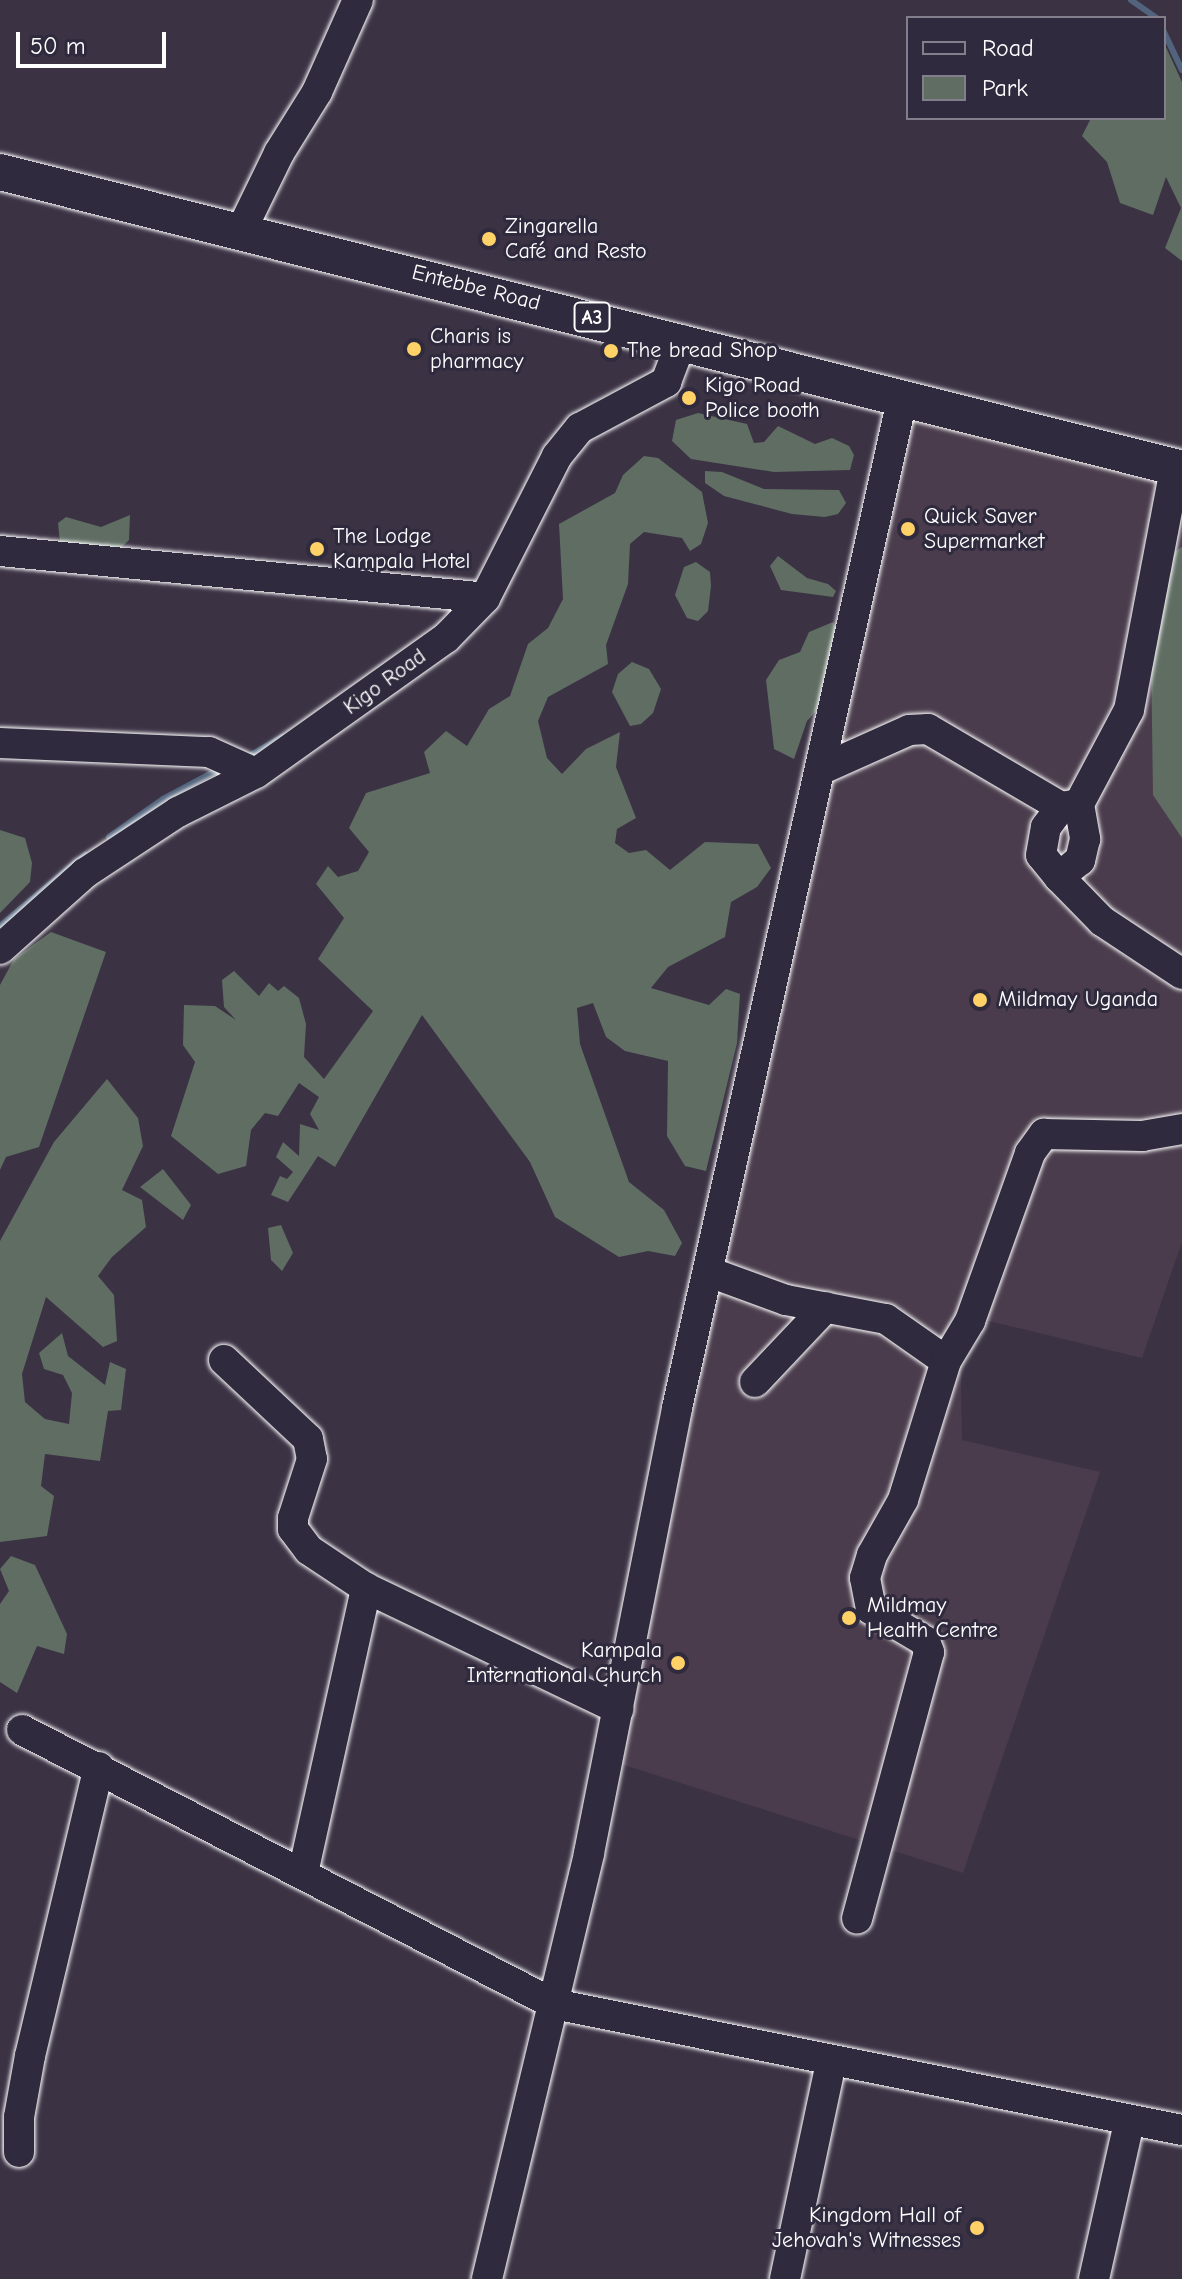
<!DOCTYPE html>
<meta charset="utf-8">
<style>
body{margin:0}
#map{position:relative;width:1182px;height:2279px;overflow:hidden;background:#3b3244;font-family:"Comic Neue",sans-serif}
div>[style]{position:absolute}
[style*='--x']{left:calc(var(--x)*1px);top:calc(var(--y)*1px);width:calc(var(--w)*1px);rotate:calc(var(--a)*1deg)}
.built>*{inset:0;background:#4a3c4c}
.green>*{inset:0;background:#5f6d63}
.stream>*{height:6px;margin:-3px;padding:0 3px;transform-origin:3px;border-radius:3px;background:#52647d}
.roads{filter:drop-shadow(0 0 2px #fff) drop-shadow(0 0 2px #fff)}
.minor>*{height:30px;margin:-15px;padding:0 15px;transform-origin:15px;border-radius:15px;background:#2f2a3d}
.major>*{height:36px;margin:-18px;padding:0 18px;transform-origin:18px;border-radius:18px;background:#2f2a3d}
.dots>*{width:22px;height:22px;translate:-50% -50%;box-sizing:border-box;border:4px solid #2f2a3d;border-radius:50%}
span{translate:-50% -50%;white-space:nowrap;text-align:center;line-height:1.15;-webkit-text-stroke:6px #2f2a3d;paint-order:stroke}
.shield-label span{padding:2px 6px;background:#2f2a3d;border:2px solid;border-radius:6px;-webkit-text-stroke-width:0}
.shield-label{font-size:20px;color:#fff;font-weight:700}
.poi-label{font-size:22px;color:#fff}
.left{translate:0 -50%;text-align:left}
.right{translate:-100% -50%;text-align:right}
.street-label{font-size:22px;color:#fff}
.legend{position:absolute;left:906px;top:16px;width:260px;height:104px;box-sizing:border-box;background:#2f2a3d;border:2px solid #827f8b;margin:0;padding:10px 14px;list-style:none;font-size:24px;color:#fff}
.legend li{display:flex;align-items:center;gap:16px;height:40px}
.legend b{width:40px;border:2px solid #827f8b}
.scale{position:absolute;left:16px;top:32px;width:150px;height:36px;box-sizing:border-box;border:4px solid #fff;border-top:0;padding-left:10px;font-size:24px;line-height:28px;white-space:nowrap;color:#fff;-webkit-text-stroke:6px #2f2a3d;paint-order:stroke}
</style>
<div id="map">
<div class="built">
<div style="clip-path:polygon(910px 414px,1182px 481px,1182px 1242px,1142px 1358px,960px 1314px,962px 1440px,1100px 1472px,963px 1873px,618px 1763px,715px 1296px)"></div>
</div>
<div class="green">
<div style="clip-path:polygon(1165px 45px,1182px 82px,1182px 261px,1165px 248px,1181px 208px,1166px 177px,1153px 215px,1120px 203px,1107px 162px,1082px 136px,1091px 118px,1164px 118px)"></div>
<div style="clip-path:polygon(698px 413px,747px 424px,754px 443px,764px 442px,778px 426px,815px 444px,832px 438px,849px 446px,854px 455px,850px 470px,774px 472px,691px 459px,672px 441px,676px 420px)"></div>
<div style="clip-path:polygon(644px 456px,658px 458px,702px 492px,708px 523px,701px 544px,690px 551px,682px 538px,644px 532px,630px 544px,628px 584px,606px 645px,608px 664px,548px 697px,538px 721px,547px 758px,562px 774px,586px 749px,620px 732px,616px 767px,636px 818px,617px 829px,615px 843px,629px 853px,646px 850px,670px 870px,705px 842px,758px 844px,771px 868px,757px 887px,731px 902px,725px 937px,668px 967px,651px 988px,709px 1005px,726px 989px,740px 994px,737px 1043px,706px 1171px,685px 1166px,667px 1136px,668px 1061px,625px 1051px,606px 1037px,593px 1003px,577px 1008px,580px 1044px,629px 1182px,664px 1210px,682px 1243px,675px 1256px,648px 1251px,619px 1257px,555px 1217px,530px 1162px,422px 1015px,335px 1167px,318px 1156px,288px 1202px,271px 1195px,280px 1176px,287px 1179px,293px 1172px,276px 1157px,283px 1142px,299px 1156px,300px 1124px,319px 1130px,310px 1114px,319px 1097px,299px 1083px,278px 1116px,265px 1113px,251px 1130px,246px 1166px,218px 1174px,171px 1136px,195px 1062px,183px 1045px,184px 1005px,215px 1006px,236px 1020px,224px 1007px,222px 980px,234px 971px,259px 996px,269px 983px,278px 991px,284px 986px,299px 998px,306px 1024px,304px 1057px,324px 1079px,373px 1011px,318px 959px,344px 918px,316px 884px,328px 866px,338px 877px,358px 871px,369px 852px,349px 828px,366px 793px,430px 773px,424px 752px,446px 731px,467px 746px,489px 709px,510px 696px,528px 644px,548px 628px,563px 599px,559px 524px,615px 493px,623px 475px)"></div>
<div style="clip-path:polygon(705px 471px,722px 472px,764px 489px,839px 490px,846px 503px,838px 514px,825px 517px,792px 514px,724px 496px,705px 483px)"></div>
<div style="clip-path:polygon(130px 515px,129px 540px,114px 555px,60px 543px,58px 523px,66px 517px,101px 527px)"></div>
<div style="clip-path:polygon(1182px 547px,1182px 838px,1153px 795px,1151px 651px,1158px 562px)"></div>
<div style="clip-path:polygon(778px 556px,807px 578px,828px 584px,836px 591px,833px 597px,781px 590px,770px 566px)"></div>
<div style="clip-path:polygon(696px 562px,710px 572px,711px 586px,708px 611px,698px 621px,687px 618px,675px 595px,684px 567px)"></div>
<div style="clip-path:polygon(833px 622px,842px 639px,823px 703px,807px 721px,794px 759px,774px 749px,766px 680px,779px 660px,800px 652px,809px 632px)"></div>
<div style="clip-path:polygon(632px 662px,649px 669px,661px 689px,653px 713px,641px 724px,630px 726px,612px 692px,618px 674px)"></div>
<div style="clip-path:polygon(0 830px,25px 838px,32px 863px,30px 882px,0 913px)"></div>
<div style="clip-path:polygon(51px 932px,106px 952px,39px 1147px,6px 1157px,0 1170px,0 985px,14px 959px)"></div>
<div style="clip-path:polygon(107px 1079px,138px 1118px,143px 1146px,122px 1190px,142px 1200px,146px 1227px,112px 1257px,98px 1276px,114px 1295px,117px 1341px,103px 1347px,46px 1297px,22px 1374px,25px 1402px,45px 1419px,69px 1424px,72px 1393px,63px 1375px,44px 1369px,39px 1353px,62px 1333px,68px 1356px,105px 1385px,110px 1362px,126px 1369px,121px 1410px,108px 1411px,100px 1461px,45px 1454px,41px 1486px,54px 1496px,47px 1536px,0 1542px,0 1241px,54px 1142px)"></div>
<div style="clip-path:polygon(163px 1169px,191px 1205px,183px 1220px,140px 1187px)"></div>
<div style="clip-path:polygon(281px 1225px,293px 1253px,282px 1271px,271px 1260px,268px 1228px)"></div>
<div style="clip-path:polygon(11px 1556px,35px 1565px,67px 1634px,64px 1654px,37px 1646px,17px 1693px,0 1682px,0 1604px,9px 1591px,0 1569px)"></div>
</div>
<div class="stream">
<div style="--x:1131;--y:0;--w:32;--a:35"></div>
<div style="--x:1164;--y:32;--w:42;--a:64.7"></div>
<div style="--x:249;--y:756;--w:39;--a:-30"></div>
<div style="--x:109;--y:837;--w:66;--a:-35.1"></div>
<div style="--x:163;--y:799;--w:66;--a:-28.1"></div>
<div style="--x:0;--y:926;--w:111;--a:-39.9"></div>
</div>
<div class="roads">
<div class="minor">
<div style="--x:242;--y:229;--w:85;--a:-64"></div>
<div style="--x:279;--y:153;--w:72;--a:-58.1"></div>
<div style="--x:317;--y:92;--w:101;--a:-66"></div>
<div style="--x:0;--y:551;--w:487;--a:5.5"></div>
<div style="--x:0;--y:743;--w:209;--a:2.5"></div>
<div style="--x:209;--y:752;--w:51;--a:24.1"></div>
<div style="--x:822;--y:769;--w:95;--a:-24.1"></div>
<div style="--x:909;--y:730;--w:19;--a:-3"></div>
<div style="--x:928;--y:729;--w:154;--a:30.4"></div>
<div style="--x:1079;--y:804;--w:36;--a:80"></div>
<div style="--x:1085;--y:839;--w:22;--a:103"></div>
<div style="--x:1080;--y:860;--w:27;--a:141"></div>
<div style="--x:1059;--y:877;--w:28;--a:-129"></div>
<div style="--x:1041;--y:855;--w:28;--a:-80"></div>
<div style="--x:1046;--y:827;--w:25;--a:-53"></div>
<div style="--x:1061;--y:807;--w:18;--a:-9"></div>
<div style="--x:1079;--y:804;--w:106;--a:-62"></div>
<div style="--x:1129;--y:710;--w:246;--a:-79.2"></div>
<div style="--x:1059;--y:877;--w:62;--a:45.7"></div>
<div style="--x:1102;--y:921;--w:96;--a:33.5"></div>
<div style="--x:0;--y:949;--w:114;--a:-41.8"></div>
<div style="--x:85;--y:873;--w:111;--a:-33.3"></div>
<div style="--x:178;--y:812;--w:87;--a:-26.6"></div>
<div style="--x:256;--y:773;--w:233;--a:-35.4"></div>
<div style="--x:446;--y:638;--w:56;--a:-45.7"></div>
<div style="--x:485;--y:598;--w:159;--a:-63.1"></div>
<div style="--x:557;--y:456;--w:36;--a:-51"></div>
<div style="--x:580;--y:428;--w:98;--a:-28.1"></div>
<div style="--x:666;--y:382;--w:45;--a:-69.1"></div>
<div style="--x:709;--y:1272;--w:82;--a:20"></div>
<div style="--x:786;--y:1300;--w:102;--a:10.8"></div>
<div style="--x:886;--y:1319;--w:73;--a:35"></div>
<div style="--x:946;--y:1361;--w:145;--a:107.2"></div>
<div style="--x:903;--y:1500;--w:63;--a:119.4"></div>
<div style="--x:872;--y:1555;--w:24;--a:107"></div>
<div style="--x:865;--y:1578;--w:32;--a:79"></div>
<div style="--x:871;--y:1609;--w:63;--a:30.7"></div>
<div style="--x:925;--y:1641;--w:12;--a:70"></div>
<div style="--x:929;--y:1652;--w:276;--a:105.1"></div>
<div style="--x:224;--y:1360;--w:115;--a:43.2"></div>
<div style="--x:308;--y:1439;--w:20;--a:79"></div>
<div style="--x:312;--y:1459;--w:62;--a:107.9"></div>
<div style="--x:293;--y:1518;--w:11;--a:90"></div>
<div style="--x:293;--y:1529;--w:26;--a:53"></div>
<div style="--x:309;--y:1550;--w:69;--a:33.7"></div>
<div style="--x:366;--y:1588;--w:280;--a:25.6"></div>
<div style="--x:946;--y:1361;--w:47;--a:-59"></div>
<div style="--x:970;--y:1321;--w:178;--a:-70.3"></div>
<div style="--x:1030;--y:1153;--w:24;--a:-54"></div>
<div style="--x:1044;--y:1134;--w:98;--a:1.2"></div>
<div style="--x:1142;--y:1136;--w:41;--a:-9.9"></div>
<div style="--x:755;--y:1382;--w:103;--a:-46.6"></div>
<div style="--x:22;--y:1730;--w:598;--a:27.25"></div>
<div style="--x:554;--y:2004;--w:641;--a:11.35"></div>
<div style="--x:303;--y:1873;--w:292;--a:-77.5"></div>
<div style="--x:19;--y:2152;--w:35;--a:-90"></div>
<div style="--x:19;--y:2117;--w:62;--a:-79.8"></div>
<div style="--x:30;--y:2056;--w:297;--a:-76.6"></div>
<div style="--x:487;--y:2279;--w:438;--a:-76.5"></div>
<div style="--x:589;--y:1853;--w:454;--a:-78.8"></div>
<div style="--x:677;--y:1408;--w:1033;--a:-77.42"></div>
<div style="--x:785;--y:2279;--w:222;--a:-78"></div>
<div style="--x:1094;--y:2279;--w:161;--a:-77.4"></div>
</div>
<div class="major">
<div style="--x:0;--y:172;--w:1219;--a:14.1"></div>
</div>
</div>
<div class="dots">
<div style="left:489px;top:239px;background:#ffd166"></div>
<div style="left:414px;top:349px;background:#ffd166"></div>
<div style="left:611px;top:351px;background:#ffd166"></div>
<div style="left:689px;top:398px;background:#ffd166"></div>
<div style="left:908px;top:529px;background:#ffd166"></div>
<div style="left:317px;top:549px;background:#ffd166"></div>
<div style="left:980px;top:1000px;background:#ffd166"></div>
<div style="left:849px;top:1618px;background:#ffd166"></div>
<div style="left:678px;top:1663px;background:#ffd166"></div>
<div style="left:977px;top:2228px;background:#ffd166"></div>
</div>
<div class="shield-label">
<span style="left:592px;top:317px">A3</span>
</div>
<div class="poi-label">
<span class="left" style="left:505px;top:239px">Zingarella<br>Café and Resto</span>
<span class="left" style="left:430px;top:349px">Charis is<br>pharmacy</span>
<span class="left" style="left:627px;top:351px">The bread Shop</span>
<span class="left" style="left:705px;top:398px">Kigo Road<br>Police booth</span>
<span class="left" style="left:924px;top:529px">Quick Saver<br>Supermarket</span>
<span class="left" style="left:333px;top:549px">The Lodge<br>Kampala Hotel</span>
<span class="left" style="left:998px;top:1000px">Mildmay Uganda</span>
<span class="left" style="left:867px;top:1618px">Mildmay<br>Health Centre</span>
<span class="right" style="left:662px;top:1663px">Kampala<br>International Church</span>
<span class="right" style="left:961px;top:2228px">Kingdom Hall of<br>Jehovah's Witnesses</span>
</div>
<div class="street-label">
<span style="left:476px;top:288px;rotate:14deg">Entebbe Road</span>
<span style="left:385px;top:682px;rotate:-36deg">Kigo Road</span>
</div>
<ul class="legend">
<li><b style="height:10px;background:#2f2a3d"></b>Road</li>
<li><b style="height:22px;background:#5f6d63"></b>Park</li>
</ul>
<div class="scale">50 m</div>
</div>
